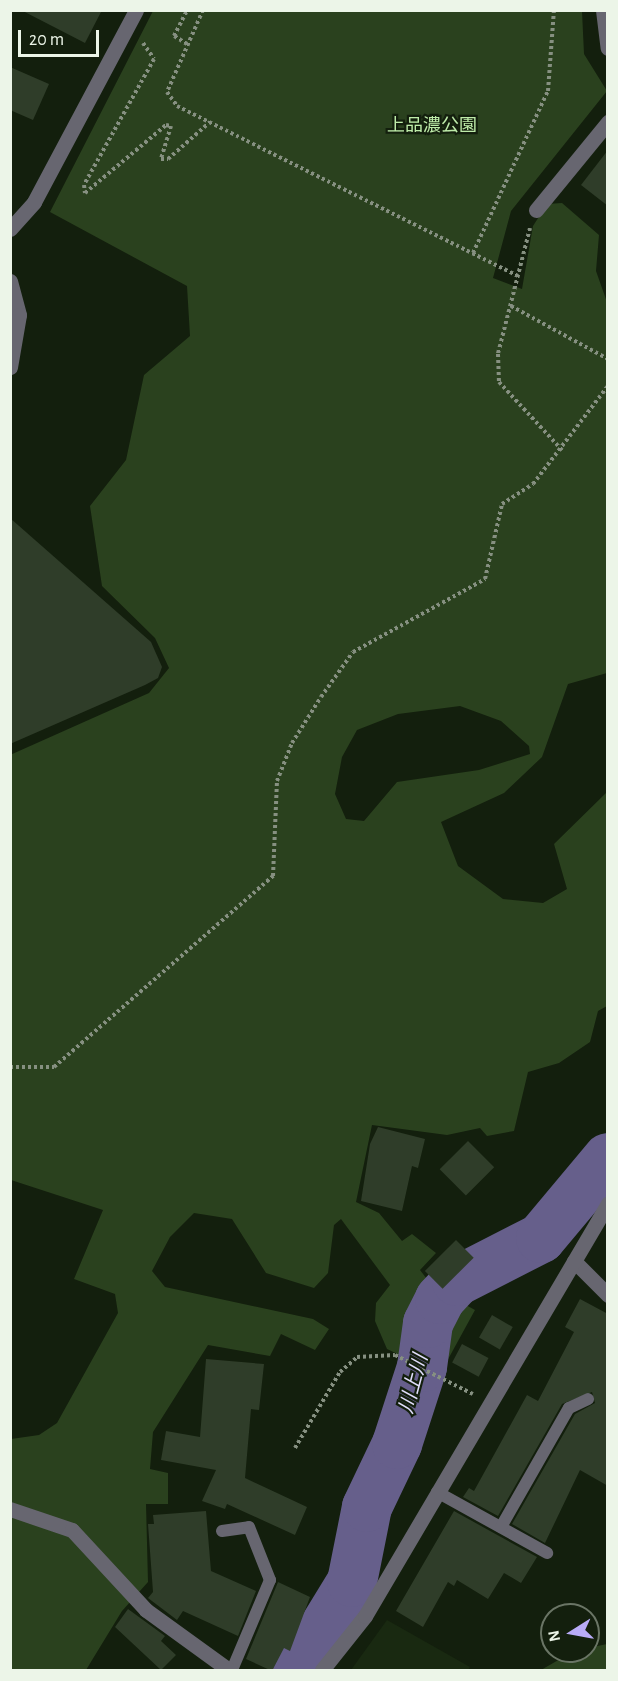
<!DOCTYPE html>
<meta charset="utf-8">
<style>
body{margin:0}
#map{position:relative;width:618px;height:1681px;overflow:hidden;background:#131f0d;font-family:"Alegreya Sans","Noto Sans JP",sans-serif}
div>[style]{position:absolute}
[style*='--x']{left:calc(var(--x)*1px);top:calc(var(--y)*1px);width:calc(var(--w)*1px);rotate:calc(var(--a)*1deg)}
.built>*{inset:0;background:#192911}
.green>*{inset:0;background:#2a411e}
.river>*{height:50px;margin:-25px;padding:0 25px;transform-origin:25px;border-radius:25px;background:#665f8b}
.building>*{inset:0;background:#2f3d29;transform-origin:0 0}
.path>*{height:4px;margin-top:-2px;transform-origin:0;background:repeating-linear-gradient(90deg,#869081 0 3px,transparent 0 6px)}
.service>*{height:12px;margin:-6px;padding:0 6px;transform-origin:6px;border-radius:6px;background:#676670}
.minor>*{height:15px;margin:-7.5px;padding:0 7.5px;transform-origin:7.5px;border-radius:7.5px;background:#676670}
.tertiary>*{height:15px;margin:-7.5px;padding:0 7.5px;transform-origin:7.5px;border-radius:7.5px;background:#676670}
span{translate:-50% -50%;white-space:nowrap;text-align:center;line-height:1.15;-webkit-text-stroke:4.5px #131f0d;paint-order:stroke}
.park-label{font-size:18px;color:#beeba9}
.water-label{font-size:20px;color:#e2dffc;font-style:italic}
.frame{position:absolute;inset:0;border:12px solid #ecf5e8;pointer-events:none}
.north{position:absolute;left:540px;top:1603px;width:60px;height:60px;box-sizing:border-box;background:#131f0d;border:2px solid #6a7565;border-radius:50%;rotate:259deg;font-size:16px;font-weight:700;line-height:24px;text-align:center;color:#ecf5e8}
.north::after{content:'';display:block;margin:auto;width:21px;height:27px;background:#b8abf7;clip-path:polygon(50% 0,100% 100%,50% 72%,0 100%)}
.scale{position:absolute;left:18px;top:30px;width:81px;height:27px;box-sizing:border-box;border:3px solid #ecf5e8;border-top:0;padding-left:8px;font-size:18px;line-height:21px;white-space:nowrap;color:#ecf5e8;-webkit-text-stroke:4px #131f0d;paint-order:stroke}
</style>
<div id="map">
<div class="built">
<div style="clip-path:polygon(387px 1620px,470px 1667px,468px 1670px,351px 1670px)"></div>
</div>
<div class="green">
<div style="clip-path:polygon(evenodd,153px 11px,582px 11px,584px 54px,607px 91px,511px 211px,493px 278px,522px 289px,533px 226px,547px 204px,562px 203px,599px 235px,596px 271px,608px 305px,607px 673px,568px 684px,542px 757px,504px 793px,441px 822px,458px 866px,503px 899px,543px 903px,567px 889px,554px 844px,607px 792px,607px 1006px,598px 1011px,590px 1042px,559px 1063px,528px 1072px,514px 1131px,487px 1136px,480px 1128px,447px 1135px,372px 1125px,356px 1202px,379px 1213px,402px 1241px,412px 1234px,436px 1253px,420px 1270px,433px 1287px,475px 1310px,440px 1374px,387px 1349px,375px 1321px,376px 1303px,390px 1285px,341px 1219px,334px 1225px,328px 1273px,314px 1288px,266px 1273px,232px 1219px,194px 1213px,170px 1237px,152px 1271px,165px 1287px,313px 1319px,329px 1329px,315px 1350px,281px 1334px,270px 1356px,208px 1345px,153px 1432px,150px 1469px,168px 1473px,168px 1504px,146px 1504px,148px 1582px,122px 1611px,86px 1670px,11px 1670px,11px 1439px,39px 1435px,57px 1423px,118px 1313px,115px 1294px,74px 1279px,103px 1210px,11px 1180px,10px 755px,149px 693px,169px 668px,155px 638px,102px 586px,90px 506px,126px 460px,144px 375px,190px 336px,187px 286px,50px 212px,153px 11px,460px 706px,501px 721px,529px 746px,530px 754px,479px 770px,397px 782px,364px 821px,346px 819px,335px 794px,342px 757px,357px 730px,398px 714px,460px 706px)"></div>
<div style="clip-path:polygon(607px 1644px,607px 1670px,541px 1670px,574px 1651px)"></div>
</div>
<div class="river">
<div style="--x:298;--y:1670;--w:103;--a:-58.5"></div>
<div style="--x:352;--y:1582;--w:76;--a:-78.7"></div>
<div style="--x:367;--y:1507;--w:70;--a:-64.5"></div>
<div style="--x:397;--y:1444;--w:81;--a:-72"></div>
<div style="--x:422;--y:1367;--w:44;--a:-82.2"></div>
<div style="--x:428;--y:1323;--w:27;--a:-63"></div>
<div style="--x:440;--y:1299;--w:25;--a:-47"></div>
<div style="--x:457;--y:1281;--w:94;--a:-27.1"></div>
<div style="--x:541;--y:1238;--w:104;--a:-50.1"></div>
</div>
<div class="building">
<div style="clip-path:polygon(21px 10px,102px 10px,85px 43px)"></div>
<div style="clip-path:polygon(10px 67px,49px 84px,33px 120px,10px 110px)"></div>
<div style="clip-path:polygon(608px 150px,608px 206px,581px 185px)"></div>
<div style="clip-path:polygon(10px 518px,151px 642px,162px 667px,158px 678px,145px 685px,10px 744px)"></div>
<div style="clip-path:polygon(378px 1127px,425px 1139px,418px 1168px,412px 1166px,402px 1211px,361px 1201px,370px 1144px)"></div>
<div style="left:468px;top:1141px;width:37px;height:40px;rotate:45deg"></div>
<div style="left:456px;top:1240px;width:25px;height:44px;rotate:45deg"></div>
<div style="clip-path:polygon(580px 1299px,608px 1314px,608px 1486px,580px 1470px,545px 1543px,512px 1524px,575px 1414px,595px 1403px,592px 1392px,562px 1404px,498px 1516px,463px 1497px,469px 1488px,474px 1491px,527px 1395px,538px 1401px,574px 1332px,565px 1327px)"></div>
<div style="left:492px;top:1315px;width:24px;height:26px;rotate:30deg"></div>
<div style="left:462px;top:1344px;width:30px;height:21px;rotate:28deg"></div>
<div style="clip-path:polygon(206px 1359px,264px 1364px,259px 1410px,251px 1409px,245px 1478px,307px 1507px,295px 1535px,227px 1504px,225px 1509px,202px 1501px,216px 1470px,161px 1460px,166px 1431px,200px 1437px)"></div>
<div style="clip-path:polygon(206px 1511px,211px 1571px,256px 1591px,238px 1636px,183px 1611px,177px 1620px,148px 1598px,153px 1592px,148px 1524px,154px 1524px,153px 1515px)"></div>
<div style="clip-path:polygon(454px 1511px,537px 1557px,521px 1583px,504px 1573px,488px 1599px,457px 1580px,454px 1586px,448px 1582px,423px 1627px,396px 1611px)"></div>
<div style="clip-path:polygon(278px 1582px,310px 1597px,290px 1651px,284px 1648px,272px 1671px,246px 1659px)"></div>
<div style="clip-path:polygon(128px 1609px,165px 1636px,161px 1641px,176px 1655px,161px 1670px,115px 1627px)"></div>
</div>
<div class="path">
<div style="--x:203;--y:10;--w:90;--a:113.7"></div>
<div style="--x:167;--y:92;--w:17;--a:54"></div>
<div style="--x:177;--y:106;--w:381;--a:26.5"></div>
<div style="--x:143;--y:43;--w:19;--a:55"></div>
<div style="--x:154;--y:59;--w:144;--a:119.1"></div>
<div style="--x:84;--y:185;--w:8;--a:83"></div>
<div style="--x:85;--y:193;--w:106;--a:-40"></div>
<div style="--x:166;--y:125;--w:5;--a:11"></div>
<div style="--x:171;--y:126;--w:34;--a:107"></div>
<div style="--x:161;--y:159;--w:7;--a:0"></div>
<div style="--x:168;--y:159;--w:56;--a:-41.4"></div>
<div style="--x:187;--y:44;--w:15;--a:-148"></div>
<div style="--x:174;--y:36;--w:29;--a:-63"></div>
<div style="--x:530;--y:228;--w:130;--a:104.3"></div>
<div style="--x:498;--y:354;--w:28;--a:88"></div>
<div style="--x:499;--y:382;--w:93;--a:47.2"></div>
<div style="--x:473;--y:253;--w:179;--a:-65.2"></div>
<div style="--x:548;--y:91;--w:81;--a:-85.8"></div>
<div style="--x:511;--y:306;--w:111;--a:28.7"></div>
<div style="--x:10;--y:1067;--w:44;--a:0"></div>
<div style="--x:54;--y:1067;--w:291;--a:-41.1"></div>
<div style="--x:273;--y:876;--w:95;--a:-87.6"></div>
<div style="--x:277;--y:781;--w:41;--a:-68.5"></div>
<div style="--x:292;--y:743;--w:54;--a:-57.8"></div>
<div style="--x:321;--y:697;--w:55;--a:-54.6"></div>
<div style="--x:353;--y:652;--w:151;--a:-28.9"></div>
<div style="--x:485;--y:579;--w:77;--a:-77.2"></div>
<div style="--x:502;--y:504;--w:37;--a:-33"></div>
<div style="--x:533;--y:484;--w:123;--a:-52.6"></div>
<div style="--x:295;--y:1448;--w:88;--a:-59.4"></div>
<div style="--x:340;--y:1372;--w:23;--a:-41"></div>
<div style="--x:357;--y:1357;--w:38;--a:-3"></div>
<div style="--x:395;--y:1355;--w:87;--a:26.6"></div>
</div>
<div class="service">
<div style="--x:437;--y:1492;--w:126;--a:29"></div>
<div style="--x:501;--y:1527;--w:137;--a:-60.3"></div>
<div style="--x:569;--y:1408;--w:21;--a:-25"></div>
<div style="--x:222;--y:1531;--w:27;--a:-8"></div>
<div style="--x:249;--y:1527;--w:57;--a:68.4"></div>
<div style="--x:270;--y:1580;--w:98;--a:112.9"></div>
</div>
<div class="minor">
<div style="--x:603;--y:10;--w:38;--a:83"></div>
<div style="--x:536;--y:210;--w:114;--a:-50.7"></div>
<div style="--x:10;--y:229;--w:36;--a:-48"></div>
<div style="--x:34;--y:202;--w:217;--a:-62"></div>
<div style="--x:10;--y:281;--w:35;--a:75"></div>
<div style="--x:19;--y:315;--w:53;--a:99.8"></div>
<div style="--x:574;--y:1261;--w:48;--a:45"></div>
<div style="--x:10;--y:1509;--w:65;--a:18.7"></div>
<div style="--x:72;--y:1530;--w:109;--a:47.2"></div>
<div style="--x:146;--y:1610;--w:102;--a:35.9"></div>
</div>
<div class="tertiary">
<div style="--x:322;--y:1670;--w:69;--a:-51.5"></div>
<div style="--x:365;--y:1616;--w:479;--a:-59.5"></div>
</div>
<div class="park-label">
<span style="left:432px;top:126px">上品濃公園</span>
</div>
<div class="water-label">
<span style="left:414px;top:1384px;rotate:-75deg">川上川</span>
</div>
<div class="frame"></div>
<div class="north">N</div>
<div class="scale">20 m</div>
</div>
